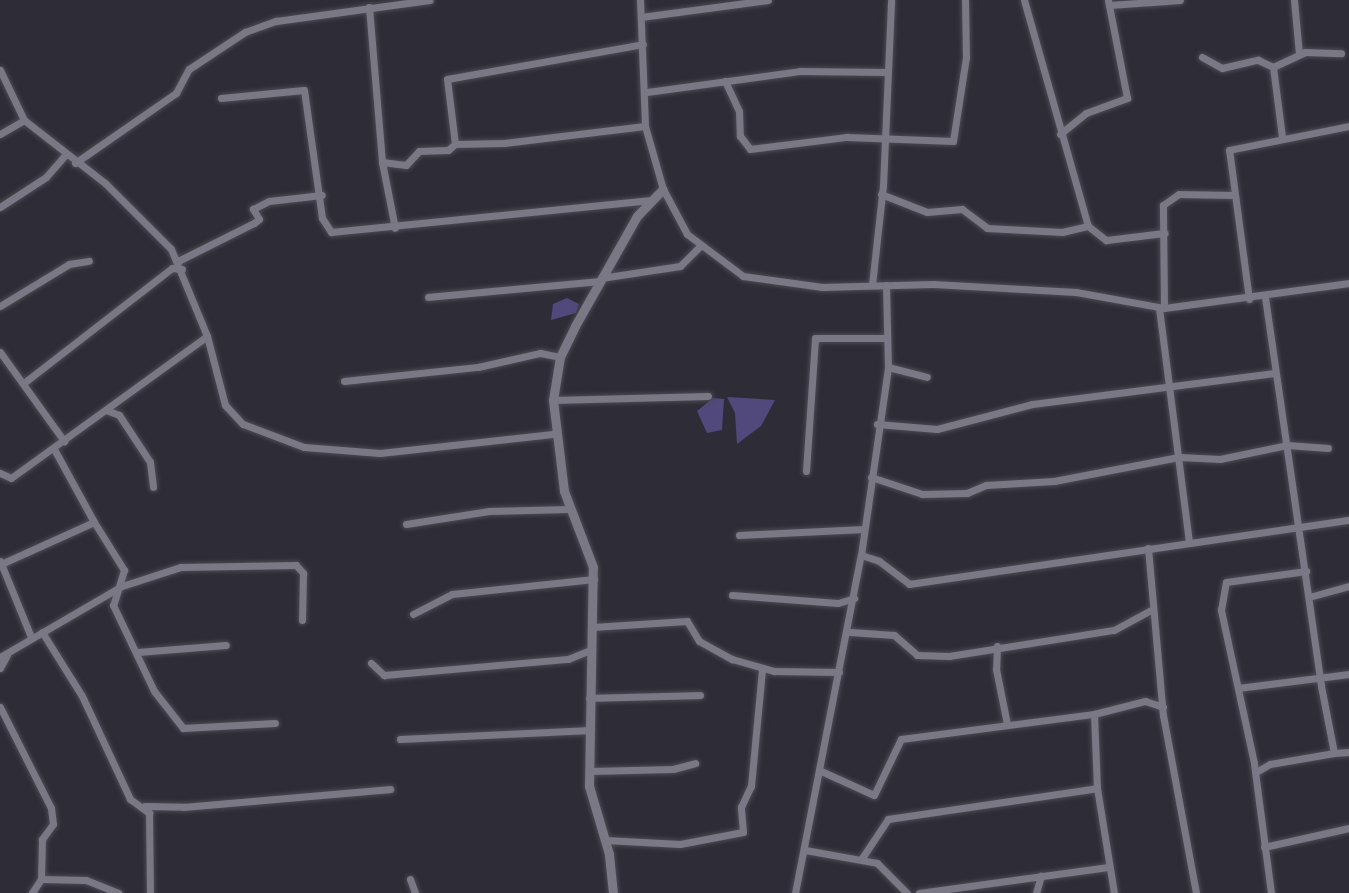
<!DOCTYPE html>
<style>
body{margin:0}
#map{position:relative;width:1349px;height:893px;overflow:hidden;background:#2e2d37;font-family:"PT Sans Narrow",sans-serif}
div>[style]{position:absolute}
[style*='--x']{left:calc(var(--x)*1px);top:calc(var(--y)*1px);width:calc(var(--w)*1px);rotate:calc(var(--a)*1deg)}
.green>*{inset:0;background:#51497b}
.roads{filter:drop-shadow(0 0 2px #4c4b54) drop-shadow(0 0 2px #4c4b54)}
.minor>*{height:7px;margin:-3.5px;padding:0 3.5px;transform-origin:3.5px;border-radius:3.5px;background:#797884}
.tertiary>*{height:9px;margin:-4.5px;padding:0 4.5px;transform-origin:4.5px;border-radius:4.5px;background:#797884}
span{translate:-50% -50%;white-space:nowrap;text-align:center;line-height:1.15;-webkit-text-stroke:7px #24232c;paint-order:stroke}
</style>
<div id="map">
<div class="green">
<div style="clip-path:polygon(567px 298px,579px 304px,576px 313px,551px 320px,553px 304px)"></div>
<div style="clip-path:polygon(727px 397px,775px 400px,761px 426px,737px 444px,735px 413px)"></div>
<div style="clip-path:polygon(713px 398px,724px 399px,722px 430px,707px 433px,697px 411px)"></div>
</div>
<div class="roads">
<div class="minor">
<div style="--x:640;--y:0;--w:126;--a:87.7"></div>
<div style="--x:645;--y:126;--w:66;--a:74.1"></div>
<div style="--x:663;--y:189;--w:51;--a:61.9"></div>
<div style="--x:687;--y:234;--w:70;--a:36.9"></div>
<div style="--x:743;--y:276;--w:80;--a:7.9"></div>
<div style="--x:822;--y:287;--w:111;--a:-1.5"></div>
<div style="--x:933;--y:284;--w:143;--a:3.2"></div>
<div style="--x:1076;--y:292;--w:89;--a:10.3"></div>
<div style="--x:1164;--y:308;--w:187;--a:-7.7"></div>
<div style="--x:1024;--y:0;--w:235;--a:74.2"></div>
<div style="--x:1088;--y:226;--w:23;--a:38"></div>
<div style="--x:1106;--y:240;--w:59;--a:-6.8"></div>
<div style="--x:1294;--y:0;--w:54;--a:84.7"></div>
<div style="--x:1109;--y:5;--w:71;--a:-4"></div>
<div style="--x:369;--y:7;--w:156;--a:85.2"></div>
<div style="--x:382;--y:162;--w:67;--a:78.9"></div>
<div style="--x:641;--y:17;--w:128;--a:-7.6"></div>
<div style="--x:1202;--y:57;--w:23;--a:29"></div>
<div style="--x:1222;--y:68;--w:37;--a:-13"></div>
<div style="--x:1258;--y:60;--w:17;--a:25"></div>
<div style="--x:0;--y:70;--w:55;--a:64.4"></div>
<div style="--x:24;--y:120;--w:103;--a:37.9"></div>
<div style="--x:105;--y:183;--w:93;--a:45"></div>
<div style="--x:171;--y:249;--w:94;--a:67.5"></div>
<div style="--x:207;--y:336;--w:71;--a:75.4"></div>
<div style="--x:225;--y:405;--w:26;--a:47"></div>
<div style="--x:243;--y:424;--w:65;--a:20.7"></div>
<div style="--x:304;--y:447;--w:76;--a:4.5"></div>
<div style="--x:380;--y:453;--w:174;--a:-6.3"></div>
<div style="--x:725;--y:81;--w:33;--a:65"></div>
<div style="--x:739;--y:111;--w:25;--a:88"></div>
<div style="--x:740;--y:136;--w:16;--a:52"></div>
<div style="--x:750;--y:149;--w:98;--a:-7.1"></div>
<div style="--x:847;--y:137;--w:106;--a:2.2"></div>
<div style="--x:953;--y:141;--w:85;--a:-81.2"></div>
<div style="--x:966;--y:57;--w:57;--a:-91"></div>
<div style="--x:647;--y:92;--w:154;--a:-7.8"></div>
<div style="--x:800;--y:71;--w:86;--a:0.7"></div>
<div style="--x:221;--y:98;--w:83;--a:-5.5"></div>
<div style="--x:304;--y:90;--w:129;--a:82"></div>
<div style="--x:322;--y:218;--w:17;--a:57"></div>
<div style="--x:331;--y:232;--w:322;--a:-5.7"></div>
<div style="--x:0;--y:134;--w:28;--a:-30"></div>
<div style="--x:1060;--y:134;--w:33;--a:-39"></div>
<div style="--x:1086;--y:113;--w:44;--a:-20.1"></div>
<div style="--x:1127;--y:98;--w:100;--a:-101"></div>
<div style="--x:1282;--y:137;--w:71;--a:-97.3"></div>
<div style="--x:1273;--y:67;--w:35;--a:-25"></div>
<div style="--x:1305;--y:52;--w:36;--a:2"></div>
<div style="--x:455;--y:144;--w:65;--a:-97"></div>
<div style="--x:447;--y:79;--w:199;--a:-10.1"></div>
<div style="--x:382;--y:162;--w:24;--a:7"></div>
<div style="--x:406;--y:165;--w:19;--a:-47"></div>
<div style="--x:419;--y:151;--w:29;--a:-2"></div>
<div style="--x:448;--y:150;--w:9;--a:-41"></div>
<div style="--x:455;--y:144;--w:49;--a:-1.2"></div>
<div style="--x:504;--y:143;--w:142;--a:-6.9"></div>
<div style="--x:75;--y:163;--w:123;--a:-34.7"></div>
<div style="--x:176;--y:93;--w:27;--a:-62"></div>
<div style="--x:189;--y:69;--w:67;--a:-33.5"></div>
<div style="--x:245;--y:32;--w:33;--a:-20"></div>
<div style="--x:276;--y:21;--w:155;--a:-7.8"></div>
<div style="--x:881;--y:194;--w:49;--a:21.4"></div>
<div style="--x:927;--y:212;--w:35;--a:-5"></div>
<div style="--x:962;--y:209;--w:31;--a:37"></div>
<div style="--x:987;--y:228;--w:75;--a:3.1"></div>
<div style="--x:1062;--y:232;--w:27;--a:-13"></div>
<div style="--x:0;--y:207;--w:55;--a:-33.1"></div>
<div style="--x:46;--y:177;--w:29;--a:-49"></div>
<div style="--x:178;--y:261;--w:85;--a:-26.6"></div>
<div style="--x:254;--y:223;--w:6;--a:-39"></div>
<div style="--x:259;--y:219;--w:12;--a:-121"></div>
<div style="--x:253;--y:209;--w:18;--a:-27"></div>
<div style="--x:269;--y:201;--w:53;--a:-6.5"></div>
<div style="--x:601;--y:278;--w:80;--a:-8.6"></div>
<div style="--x:680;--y:266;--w:27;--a:-45"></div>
<div style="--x:872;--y:285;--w:100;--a:-83.7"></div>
<div style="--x:883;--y:186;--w:186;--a:-87.5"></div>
<div style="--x:428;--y:297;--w:172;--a:-5.3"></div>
<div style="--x:1265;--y:297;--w:393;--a:81.8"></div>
<div style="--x:1321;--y:686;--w:68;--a:79"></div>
<div style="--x:1334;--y:753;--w:15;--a:-4"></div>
<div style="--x:1249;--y:299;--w:150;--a:-97.6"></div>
<div style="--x:1229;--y:150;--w:122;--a:-11.3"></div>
<div style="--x:0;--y:306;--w:81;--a:-31.3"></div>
<div style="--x:69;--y:264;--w:20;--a:-9"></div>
<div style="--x:1159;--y:308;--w:236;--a:82.7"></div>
<div style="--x:1164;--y:308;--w:103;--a:-90.6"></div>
<div style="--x:1163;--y:205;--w:19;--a:-35"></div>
<div style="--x:1179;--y:194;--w:52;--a:1.1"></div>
<div style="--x:0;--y:352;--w:110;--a:54.3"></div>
<div style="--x:888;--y:367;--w:40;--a:14.4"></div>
<div style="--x:344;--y:381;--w:135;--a:-6"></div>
<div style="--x:478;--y:367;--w:64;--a:-12.7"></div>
<div style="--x:540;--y:353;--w:20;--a:11"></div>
<div style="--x:25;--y:382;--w:186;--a:-37.8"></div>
<div style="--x:172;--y:268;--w:10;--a:6"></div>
<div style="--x:553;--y:400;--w:155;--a:-1.5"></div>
<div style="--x:106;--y:410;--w:14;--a:21"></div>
<div style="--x:119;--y:415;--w:56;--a:56.6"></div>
<div style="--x:150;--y:462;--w:25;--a:83"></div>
<div style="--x:877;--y:424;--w:60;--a:4.8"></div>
<div style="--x:937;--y:429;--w:98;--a:-14.7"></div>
<div style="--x:1032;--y:404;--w:245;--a:-7.3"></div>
<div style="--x:54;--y:449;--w:83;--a:61.3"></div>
<div style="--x:806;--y:471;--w:133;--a:-86.1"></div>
<div style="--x:815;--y:338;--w:70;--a:0"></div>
<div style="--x:0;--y:473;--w:12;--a:24"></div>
<div style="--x:11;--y:478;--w:242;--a:-35.9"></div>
<div style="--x:871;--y:477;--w:54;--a:18.4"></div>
<div style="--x:922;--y:494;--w:45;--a:-1.3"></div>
<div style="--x:967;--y:493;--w:21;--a:-23"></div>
<div style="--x:986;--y:485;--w:68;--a:-3.4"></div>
<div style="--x:1054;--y:481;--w:127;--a:-10.9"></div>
<div style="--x:1179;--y:457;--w:41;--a:2.8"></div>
<div style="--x:1220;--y:459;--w:68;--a:-11.8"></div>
<div style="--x:1287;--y:445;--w:41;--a:4.2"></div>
<div style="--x:406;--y:524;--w:84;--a:-8.9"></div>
<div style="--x:489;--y:511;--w:80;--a:-1.4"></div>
<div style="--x:739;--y:535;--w:125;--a:-2.7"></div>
<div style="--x:1148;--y:548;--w:168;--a:84.9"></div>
<div style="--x:1163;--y:715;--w:181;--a:79.5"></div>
<div style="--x:861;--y:555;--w:19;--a:18"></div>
<div style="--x:879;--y:561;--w:38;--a:37"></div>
<div style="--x:909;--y:584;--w:445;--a:-8.3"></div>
<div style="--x:0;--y:561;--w:82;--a:67.8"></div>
<div style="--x:1;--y:564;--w:102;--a:-24.3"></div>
<div style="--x:94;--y:522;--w:57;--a:58"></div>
<div style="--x:124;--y:570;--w:37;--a:107"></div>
<div style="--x:113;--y:605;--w:95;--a:64.5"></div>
<div style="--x:154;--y:691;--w:47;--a:51.9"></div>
<div style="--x:183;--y:728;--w:92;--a:-3.1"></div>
<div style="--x:732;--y:595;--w:106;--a:4.3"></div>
<div style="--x:838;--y:603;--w:17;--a:-17"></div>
<div style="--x:1309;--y:597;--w:41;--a:-15.4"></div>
<div style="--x:413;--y:614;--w:44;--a:-27.1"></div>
<div style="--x:452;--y:594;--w:143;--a:-6"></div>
<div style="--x:593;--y:627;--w:94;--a:-3.7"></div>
<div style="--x:687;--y:621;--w:23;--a:59"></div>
<div style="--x:699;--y:641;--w:38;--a:29"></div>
<div style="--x:732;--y:659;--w:44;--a:15.9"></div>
<div style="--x:774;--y:671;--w:65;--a:0.9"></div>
<div style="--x:42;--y:632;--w:75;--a:58"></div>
<div style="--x:82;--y:696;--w:114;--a:65"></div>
<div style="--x:130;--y:799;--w:24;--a:36"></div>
<div style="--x:149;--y:813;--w:80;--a:89.3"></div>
<div style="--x:850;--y:632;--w:44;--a:3.9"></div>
<div style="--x:894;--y:635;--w:30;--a:41"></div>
<div style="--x:917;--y:655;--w:32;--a:2"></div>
<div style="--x:949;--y:656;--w:167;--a:-9"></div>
<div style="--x:1114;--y:630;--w:42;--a:-28.4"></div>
<div style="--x:997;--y:646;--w:23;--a:92"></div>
<div style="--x:996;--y:669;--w:56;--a:78.7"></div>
<div style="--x:138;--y:652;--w:88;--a:-4.5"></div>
<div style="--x:0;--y:657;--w:141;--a:-30.2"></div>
<div style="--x:122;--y:586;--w:62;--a:-17.9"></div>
<div style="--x:181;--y:567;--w:115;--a:-1"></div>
<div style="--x:296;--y:565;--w:11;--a:49"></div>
<div style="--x:303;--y:573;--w:47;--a:91.2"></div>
<div style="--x:371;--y:663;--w:18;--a:43"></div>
<div style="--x:384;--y:675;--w:185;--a:-5"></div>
<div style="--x:568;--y:659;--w:24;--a:-22"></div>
<div style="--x:0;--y:668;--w:15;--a:-62"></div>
<div style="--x:1238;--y:688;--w:112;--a:-7.2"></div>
<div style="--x:589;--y:698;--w:111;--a:-1.5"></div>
<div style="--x:0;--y:707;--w:113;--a:63.2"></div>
<div style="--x:51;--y:808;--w:16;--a:83"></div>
<div style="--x:53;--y:824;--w:19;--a:126"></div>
<div style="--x:42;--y:839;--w:40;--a:91.4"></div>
<div style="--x:41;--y:879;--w:17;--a:123"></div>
<div style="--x:1094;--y:714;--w:74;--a:87.7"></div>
<div style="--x:1097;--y:788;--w:106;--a:80.8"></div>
<div style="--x:400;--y:739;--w:191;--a:-2.7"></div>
<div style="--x:590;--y:771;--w:83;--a:-1.4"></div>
<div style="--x:673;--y:769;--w:23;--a:-15"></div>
<div style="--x:821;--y:771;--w:58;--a:24.4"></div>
<div style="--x:874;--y:795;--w:62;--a:-64.3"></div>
<div style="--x:901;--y:739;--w:195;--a:-7.4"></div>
<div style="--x:1094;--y:714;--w:53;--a:-14.3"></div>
<div style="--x:1145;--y:701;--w:19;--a:18"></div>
<div style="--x:1256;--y:772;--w:16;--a:-30"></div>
<div style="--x:1270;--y:764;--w:65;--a:-9.8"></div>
<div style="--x:145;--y:806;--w:39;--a:1"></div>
<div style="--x:184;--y:807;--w:207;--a:-5"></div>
<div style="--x:605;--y:840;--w:75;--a:3.1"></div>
<div style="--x:680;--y:844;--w:64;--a:-10.8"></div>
<div style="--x:743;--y:832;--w:25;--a:-95"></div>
<div style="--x:741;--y:807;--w:23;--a:-65"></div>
<div style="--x:751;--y:786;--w:118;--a:-84.6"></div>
<div style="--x:1264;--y:847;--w:87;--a:-12.6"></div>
<div style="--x:805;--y:850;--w:73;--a:10.2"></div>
<div style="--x:877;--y:863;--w:42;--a:45"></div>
<div style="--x:862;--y:858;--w:47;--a:-56.3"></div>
<div style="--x:888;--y:819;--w:211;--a:-8.4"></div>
<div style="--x:41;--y:879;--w:45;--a:1.3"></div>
<div style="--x:86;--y:880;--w:35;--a:22"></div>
<div style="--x:410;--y:879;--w:15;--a:70"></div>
<div style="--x:795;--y:893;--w:344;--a:-79"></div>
<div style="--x:861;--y:555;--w:190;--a:-81.8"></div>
<div style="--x:888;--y:367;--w:82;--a:-91.4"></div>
<div style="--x:919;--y:893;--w:191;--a:-7.8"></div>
<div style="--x:1036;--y:893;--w:18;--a:-74"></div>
<div style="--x:1271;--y:893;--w:131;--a:-97.5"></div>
<div style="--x:1254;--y:763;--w:157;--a:-102.2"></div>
<div style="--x:1221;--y:610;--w:28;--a:-80"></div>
<div style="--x:1226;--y:582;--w:81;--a:-7.8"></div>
</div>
<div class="tertiary">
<div style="--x:613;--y:893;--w:39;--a:-96"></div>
<div style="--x:609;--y:854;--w:71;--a:-106.4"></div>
<div style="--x:589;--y:786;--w:219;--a:-89"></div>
<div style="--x:593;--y:567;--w:81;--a:-110.9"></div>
<div style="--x:564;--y:491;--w:92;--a:-96.9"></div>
<div style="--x:553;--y:400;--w:44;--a:-80.8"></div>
<div style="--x:560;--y:357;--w:34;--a:-64"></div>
<div style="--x:575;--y:326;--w:126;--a:-60.6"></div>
<div style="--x:637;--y:216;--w:37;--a:-46"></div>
</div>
</div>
</div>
